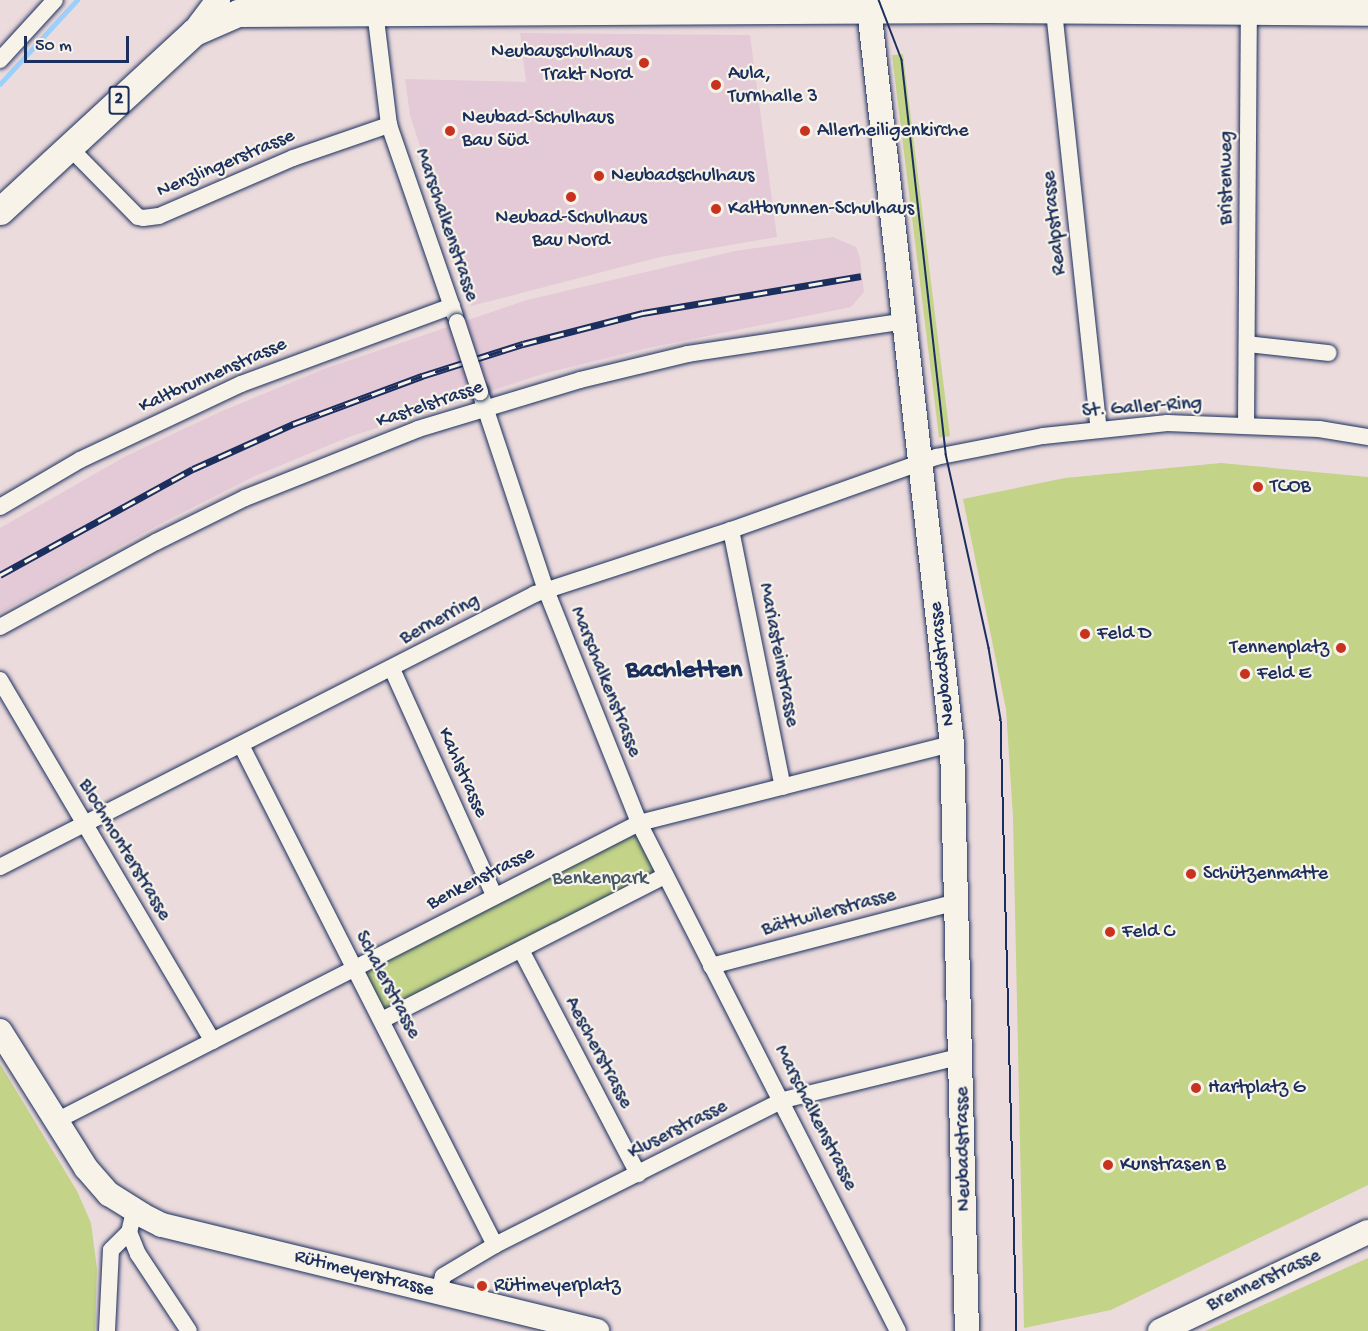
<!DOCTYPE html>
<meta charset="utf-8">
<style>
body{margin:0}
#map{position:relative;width:1368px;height:1331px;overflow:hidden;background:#ecdbdd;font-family:"Gochi Hand",sans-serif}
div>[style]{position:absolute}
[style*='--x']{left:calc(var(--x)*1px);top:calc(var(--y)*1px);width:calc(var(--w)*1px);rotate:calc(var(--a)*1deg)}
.built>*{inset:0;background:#e4cad6}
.green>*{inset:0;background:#c3d388;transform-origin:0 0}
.stream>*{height:4.5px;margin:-2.25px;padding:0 2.25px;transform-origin:2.25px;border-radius:2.25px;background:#9cd0fa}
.roads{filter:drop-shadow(0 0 2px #1b2f5e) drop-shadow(0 0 2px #1b2f5e)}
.street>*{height:16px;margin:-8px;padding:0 8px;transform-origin:8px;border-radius:8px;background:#f7f3e8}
.secondary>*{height:24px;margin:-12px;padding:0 12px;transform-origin:12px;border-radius:12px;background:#f7f3e8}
.primary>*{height:27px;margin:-13.5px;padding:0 13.5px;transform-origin:13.5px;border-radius:13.5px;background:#f7f3e8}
.tram>*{height:1.5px;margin:-0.75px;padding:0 0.75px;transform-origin:0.75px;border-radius:0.75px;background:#1b2f5e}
.rail>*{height:7px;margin-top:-3.5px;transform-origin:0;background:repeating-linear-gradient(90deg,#f7f3e8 0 14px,#1b2f5e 0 28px);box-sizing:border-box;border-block:2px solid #1b2f5e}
.bridges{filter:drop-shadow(0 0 2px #1b2f5e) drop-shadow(0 0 2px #1b2f5e)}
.street-bridge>*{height:16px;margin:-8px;padding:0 8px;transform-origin:8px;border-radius:8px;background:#f7f3e8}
.dots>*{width:16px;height:16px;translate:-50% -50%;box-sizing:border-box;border:3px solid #f7f3e8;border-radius:50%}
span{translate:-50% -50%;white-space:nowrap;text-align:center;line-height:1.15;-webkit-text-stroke:4.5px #f7f3e8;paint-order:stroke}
.shield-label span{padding:2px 4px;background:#f7f3e8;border:2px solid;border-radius:4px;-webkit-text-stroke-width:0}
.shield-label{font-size:18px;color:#1b2f5e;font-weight:700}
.poi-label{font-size:20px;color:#1b2f5e}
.right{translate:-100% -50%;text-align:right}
.left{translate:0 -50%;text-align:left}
.street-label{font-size:20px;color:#1b2f5e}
.park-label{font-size:20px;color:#455868}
.district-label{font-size:26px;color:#1b2f5e;font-weight:700}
.scale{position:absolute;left:24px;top:36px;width:105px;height:27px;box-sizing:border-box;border:3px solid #1b2f5e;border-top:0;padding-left:8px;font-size:18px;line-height:21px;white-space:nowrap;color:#1b2f5e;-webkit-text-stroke:4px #f7f3e8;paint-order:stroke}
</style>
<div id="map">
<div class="built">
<div style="clip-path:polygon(520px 33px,750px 35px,777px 237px,660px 257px,471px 306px,410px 115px,405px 79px,526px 82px)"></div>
<div style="clip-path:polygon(833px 237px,856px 247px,860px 258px,864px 292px,851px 307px,648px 348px,546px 373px,349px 437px,253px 477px,160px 524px,0 613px,0 528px,126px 456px,222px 411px,324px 369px,527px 300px,735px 251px)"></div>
</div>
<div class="green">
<div style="left:903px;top:54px;width:385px;height:11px;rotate:83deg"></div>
<div style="clip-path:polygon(1221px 463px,1368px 477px,1368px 1185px,1111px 1310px,1024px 1328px,1013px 817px,1006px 709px,963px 499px,1065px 478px)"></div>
<div style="left:636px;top:824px;width:65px;height:315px;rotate:63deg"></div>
<div style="clip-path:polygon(0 1064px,77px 1191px,91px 1223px,97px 1269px,95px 1331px,0 1331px)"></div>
<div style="clip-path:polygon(1368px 1258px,1368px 1331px,1205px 1331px)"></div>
</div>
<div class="stream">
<div style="--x:0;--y:84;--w:114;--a:-47.5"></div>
</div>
<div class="roads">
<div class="street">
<div style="--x:375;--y:11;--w:115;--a:83"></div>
<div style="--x:389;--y:125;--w:202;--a:70.9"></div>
<div style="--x:1054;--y:11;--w:421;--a:83.9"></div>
<div style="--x:0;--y:60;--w:81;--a:-47.5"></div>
<div style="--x:69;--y:147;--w:98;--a:45.4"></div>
<div style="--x:138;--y:217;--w:5;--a:11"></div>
<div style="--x:143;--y:218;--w:16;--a:-7"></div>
<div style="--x:159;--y:216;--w:146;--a:-23.4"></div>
<div style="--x:293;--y:158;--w:102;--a:-19"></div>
<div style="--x:1247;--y:344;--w:82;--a:6.3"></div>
<div style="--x:480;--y:392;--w:209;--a:71.6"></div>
<div style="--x:546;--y:590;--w:251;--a:68.2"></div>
<div style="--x:639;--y:823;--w:570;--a:62.99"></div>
<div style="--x:1246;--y:425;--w:414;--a:-89.6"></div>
<div style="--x:0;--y:507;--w:93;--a:-30.4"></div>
<div style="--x:80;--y:460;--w:178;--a:-25.3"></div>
<div style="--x:241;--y:384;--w:225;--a:-20.3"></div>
<div style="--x:731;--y:530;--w:262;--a:78.6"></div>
<div style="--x:0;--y:627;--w:178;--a:-28.6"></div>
<div style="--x:156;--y:542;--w:99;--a:-26.3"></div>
<div style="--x:245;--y:498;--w:186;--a:-21.7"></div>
<div style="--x:418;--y:429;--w:169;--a:-16.8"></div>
<div style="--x:580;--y:380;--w:111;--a:-13.5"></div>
<div style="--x:688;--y:354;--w:220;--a:-8.6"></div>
<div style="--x:392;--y:669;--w:248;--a:65.7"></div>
<div style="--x:0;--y:680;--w:419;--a:59.5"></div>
<div style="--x:241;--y:745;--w:561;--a:63.07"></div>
<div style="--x:0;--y:867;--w:601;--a:-27.03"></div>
<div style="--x:535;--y:594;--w:206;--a:-18.1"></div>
<div style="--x:731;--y:530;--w:218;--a:-19.6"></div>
<div style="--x:936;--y:457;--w:109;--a:-11.1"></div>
<div style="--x:1043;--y:436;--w:125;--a:-6"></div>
<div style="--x:1167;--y:423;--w:152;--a:2.3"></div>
<div style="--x:1319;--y:429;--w:50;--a:9.3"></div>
<div style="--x:521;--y:950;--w:253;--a:62.4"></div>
<div style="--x:711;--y:966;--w:254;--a:-14.6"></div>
<div style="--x:382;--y:1020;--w:318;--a:-27"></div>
<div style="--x:56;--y:1121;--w:655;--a:-27.07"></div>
<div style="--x:639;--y:823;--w:323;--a:-14.2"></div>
<div style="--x:134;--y:1211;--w:22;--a:103"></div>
<div style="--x:129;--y:1232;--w:24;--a:68"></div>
<div style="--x:138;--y:1254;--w:92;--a:56.5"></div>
<div style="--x:439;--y:1292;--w:16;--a:-76"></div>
<div style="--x:443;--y:1276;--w:61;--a:-30.8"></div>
<div style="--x:495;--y:1245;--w:322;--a:-26.7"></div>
<div style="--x:783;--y:1100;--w:184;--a:-13.8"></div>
<div style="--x:107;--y:1331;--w:81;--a:-87.2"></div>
<div style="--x:111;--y:1250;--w:25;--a:-45"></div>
</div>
<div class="secondary">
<div style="--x:868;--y:0;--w:749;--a:83.56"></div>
<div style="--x:952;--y:744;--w:587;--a:88.54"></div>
<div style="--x:194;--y:32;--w:40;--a:-53"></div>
<div style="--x:0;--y:1031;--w:162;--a:57.9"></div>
<div style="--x:86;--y:1168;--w:35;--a:49"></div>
<div style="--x:109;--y:1194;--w:39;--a:32"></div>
<div style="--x:142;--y:1215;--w:22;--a:27"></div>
<div style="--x:162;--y:1225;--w:448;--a:13.7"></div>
<div style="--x:1160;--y:1331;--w:230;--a:-25.5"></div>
</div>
<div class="primary">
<div style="--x:0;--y:211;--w:264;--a:-42.7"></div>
<div style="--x:194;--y:32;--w:48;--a:-23.4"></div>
<div style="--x:238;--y:13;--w:748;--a:-0.31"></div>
<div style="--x:986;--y:9;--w:382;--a:0.4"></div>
</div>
</div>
<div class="tram">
<div style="--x:879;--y:0;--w:64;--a:69"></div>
<div style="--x:902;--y:60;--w:396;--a:83.6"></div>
<div style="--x:946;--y:454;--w:199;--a:77.5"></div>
<div style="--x:989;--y:648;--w:73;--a:80.5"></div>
<div style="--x:1001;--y:720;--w:611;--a:88.5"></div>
</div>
<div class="rail">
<div style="--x:0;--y:575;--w:220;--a:-28.8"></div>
<div style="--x:193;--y:469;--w:110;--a:-24.2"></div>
<div style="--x:293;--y:424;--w:138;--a:-20.4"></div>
<div style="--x:422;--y:376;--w:106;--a:-17.6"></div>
<div style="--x:523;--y:344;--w:124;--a:-14.5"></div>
<div style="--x:643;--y:313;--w:221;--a:-9.6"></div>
</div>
<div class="bridges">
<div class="street-bridge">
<div style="--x:457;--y:322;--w:74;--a:71.8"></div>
</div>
</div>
<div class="dots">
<div style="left:644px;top:63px;background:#c8321e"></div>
<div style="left:716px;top:85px;background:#c8321e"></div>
<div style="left:450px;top:131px;background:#c8321e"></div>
<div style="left:805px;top:131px;background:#c8321e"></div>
<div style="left:599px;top:176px;background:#c8321e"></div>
<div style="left:571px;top:197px;background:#c8321e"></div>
<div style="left:716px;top:209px;background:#c8321e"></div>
<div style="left:1258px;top:487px;background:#c8321e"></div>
<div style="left:1085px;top:634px;background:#c8321e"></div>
<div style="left:1341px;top:648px;background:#c8321e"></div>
<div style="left:1245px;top:674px;background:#c8321e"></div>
<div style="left:1191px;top:874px;background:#c8321e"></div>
<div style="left:1110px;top:932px;background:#c8321e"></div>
<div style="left:1196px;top:1088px;background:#c8321e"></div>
<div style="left:1108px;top:1165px;background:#c8321e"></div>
<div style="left:482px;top:1286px;background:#c8321e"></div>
</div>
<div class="shield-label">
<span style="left:119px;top:100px">2</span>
</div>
<div class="poi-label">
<span class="right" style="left:632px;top:64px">Neubauschulhaus<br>Trakt Nord</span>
<span class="left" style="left:728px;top:86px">Aula,<br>Turnhalle 3</span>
<span class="left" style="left:462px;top:130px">Neubad-Schulhaus<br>Bau Süd</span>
<span class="left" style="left:817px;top:131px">Allerheiligenkirche</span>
<span class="left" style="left:611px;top:176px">Neubadschulhaus</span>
<span class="left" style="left:728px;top:209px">Kaltbrunnen-Schulhaus</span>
<span style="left:571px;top:230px">Neubad-Schulhaus<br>Bau Nord</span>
<span class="left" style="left:1270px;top:487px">TCOB</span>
<span class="left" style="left:1097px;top:634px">Feld D</span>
<span class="right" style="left:1329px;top:648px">Tennenplatz</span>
<span class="left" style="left:1257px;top:674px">Feld E</span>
<span class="left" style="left:1203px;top:874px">Schützenmatte</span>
<span class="left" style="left:1122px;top:932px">Feld C</span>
<span class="left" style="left:1208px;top:1088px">Hartplatz G</span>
<span class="left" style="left:1120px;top:1165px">Kunstrasen B</span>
<span class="left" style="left:494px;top:1286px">Rütimeyerplatz</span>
</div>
<div class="street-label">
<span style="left:226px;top:164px;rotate:-23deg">Nenzlingerstrasse</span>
<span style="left:1227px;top:178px;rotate:-90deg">Bristenweg</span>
<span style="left:1055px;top:223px;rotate:-96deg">Realpstrasse</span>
<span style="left:446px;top:225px;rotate:71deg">Marschalkenstrasse</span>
<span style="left:213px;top:376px;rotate:-24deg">Kaltbrunnenstrasse</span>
<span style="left:430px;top:405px;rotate:-19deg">Kastelstrasse</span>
<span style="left:1142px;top:408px;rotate:-4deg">St. Galler-Ring</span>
<span style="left:440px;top:620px;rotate:-28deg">Bernerring</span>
<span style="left:778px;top:655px;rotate:79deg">Mariasteinstrasse</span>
<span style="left:943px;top:664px;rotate:-96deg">Neubadstrasse</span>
<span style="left:605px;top:682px;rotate:68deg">Marschalkenstrasse</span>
<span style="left:462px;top:773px;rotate:66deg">Kahlstrasse</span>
<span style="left:124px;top:850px;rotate:59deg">Blochmonterstrasse</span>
<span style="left:481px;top:879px;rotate:-27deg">Benkenstrasse</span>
<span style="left:829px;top:913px;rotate:-15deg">Bättwilerstrasse</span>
<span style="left:387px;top:985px;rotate:62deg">Schalerstrasse</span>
<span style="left:598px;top:1053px;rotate:62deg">Aescherstrasse</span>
<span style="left:815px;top:1118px;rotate:63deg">Marschalkenstrasse</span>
<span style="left:678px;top:1130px;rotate:-27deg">Kluserstrasse</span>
<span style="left:964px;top:1149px;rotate:-91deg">Neubadstrasse</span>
<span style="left:364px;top:1274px;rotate:14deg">Rütimeyerstrasse</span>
<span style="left:1264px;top:1281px;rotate:-25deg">Brennerstrasse</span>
</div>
<div class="park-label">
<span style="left:600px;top:879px">Benkenpark</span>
</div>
<div class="district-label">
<span style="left:684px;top:672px">Bachletten</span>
</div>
<div class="scale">50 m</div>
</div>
